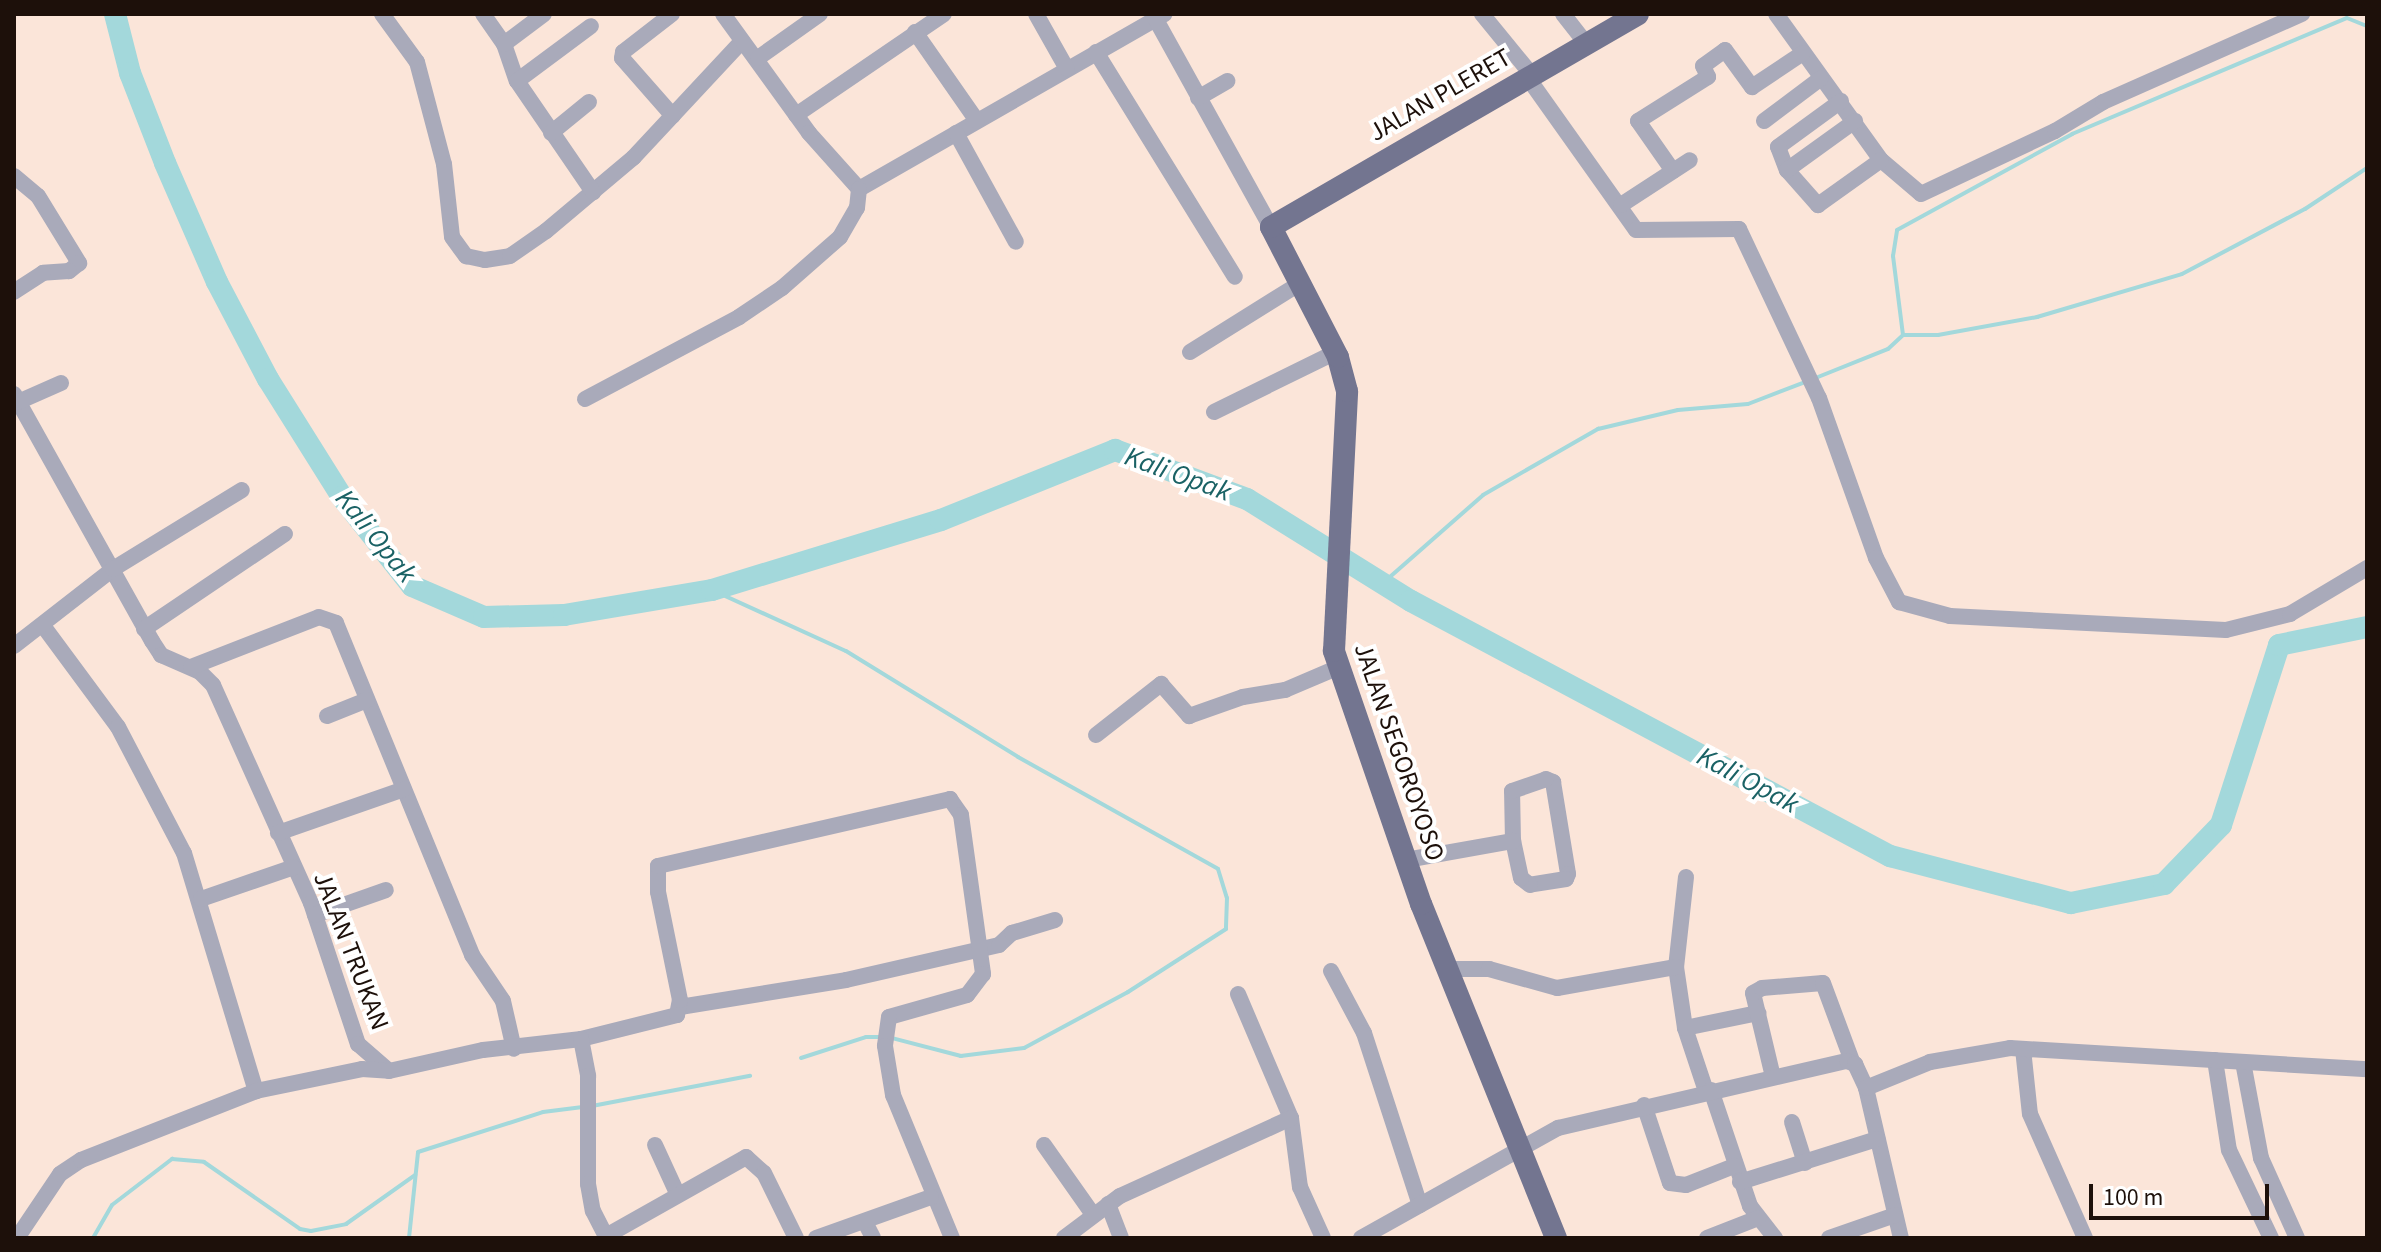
<!DOCTYPE html>
<style>
body{margin:0}
#map{position:relative;width:2381px;height:1252px;overflow:hidden;background:#fbe5d9;font-family:"Source Sans 3",sans-serif}
div>[style]{position:absolute}
[style*='--x']{left:calc(var(--x)*1px);top:calc(var(--y)*1px);width:calc(var(--w)*1px);rotate:calc(var(--a)*1deg)}
.stream>*{height:4px;margin:-2px;padding:0 2px;transform-origin:2px;border-radius:2px;background:#a3d8db}
.river>*{height:22px;margin:-11px;padding:0 11px;transform-origin:11px;border-radius:11px;background:#a3d8db}
.minor>*{height:16px;margin:-8px;padding:0 8px;transform-origin:8px;border-radius:8px;background:#a9aaba}
.major>*{height:22px;margin:-11px;padding:0 11px;transform-origin:11px;border-radius:11px;background:#737590}
span{translate:-50% -50%;white-space:nowrap;text-align:center;line-height:1.15;-webkit-text-stroke:8px #fff;paint-order:stroke}
.street-label{font-size:26px;color:#1d100a}
.water-label{font-size:28px;color:#1a6265;font-style:italic}
.frame{position:absolute;inset:0;border:16px solid #1d100a;pointer-events:none}
.scale{position:absolute;left:2089px;top:1184px;width:180px;height:36px;box-sizing:border-box;border:4px solid #1d100a;border-top:0;padding-left:10px;font-size:24px;line-height:28px;white-space:nowrap;color:#1d100a;-webkit-text-stroke:6px #fff;paint-order:stroke}
</style>
<div id="map">
<div class="stream">
<div style="--x:1903;--y:335;--w:80;--a:-97.2"></div>
<div style="--x:1893;--y:256;--w:26;--a:-81"></div>
<div style="--x:1897;--y:230;--w:200;--a:-28.7"></div>
<div style="--x:2072;--y:134;--w:298;--a:-22.9"></div>
<div style="--x:2347;--y:18;--w:22;--a:22"></div>
<div style="--x:1813;--y:379;--w:81;--a:-21.8"></div>
<div style="--x:1888;--y:349;--w:21;--a:-43"></div>
<div style="--x:1903;--y:335;--w:35;--a:0"></div>
<div style="--x:1938;--y:335;--w:101;--a:-10.3"></div>
<div style="--x:2037;--y:317;--w:151;--a:-16.5"></div>
<div style="--x:2182;--y:274;--w:139;--a:-27.9"></div>
<div style="--x:2305;--y:209;--w:74;--a:-33.5"></div>
<div style="--x:1383;--y:583;--w:133;--a:-41.3"></div>
<div style="--x:1483;--y:495;--w:133;--a:-29.9"></div>
<div style="--x:1598;--y:429;--w:82;--a:-13.4"></div>
<div style="--x:1678;--y:410;--w:70;--a:-4.9"></div>
<div style="--x:1748;--y:404;--w:61;--a:-21.1"></div>
<div style="--x:712;--y:590;--w:147;--a:24.5"></div>
<div style="--x:846;--y:651;--w:202;--a:31.6"></div>
<div style="--x:1018;--y:757;--w:229;--a:29.2"></div>
<div style="--x:1218;--y:869;--w:30;--a:73"></div>
<div style="--x:1227;--y:898;--w:31;--a:92"></div>
<div style="--x:1226;--y:929;--w:117;--a:147.3"></div>
<div style="--x:1128;--y:992;--w:118;--a:151.7"></div>
<div style="--x:1024;--y:1048;--w:64;--a:172.8"></div>
<div style="--x:961;--y:1056;--w:71;--a:-165.4"></div>
<div style="--x:801;--y:1058;--w:68;--a:-17.9"></div>
<div style="--x:866;--y:1037;--w:17;--a:0"></div>
<div style="--x:592;--y:1106;--w:161;--a:-10.8"></div>
<div style="--x:93;--y:1238;--w:38;--a:-60"></div>
<div style="--x:112;--y:1205;--w:76;--a:-37.5"></div>
<div style="--x:172;--y:1159;--w:32;--a:5"></div>
<div style="--x:204;--y:1162;--w:117;--a:34.9"></div>
<div style="--x:300;--y:1229;--w:11;--a:10"></div>
<div style="--x:311;--y:1231;--w:36;--a:-11"></div>
<div style="--x:346;--y:1224;--w:85;--a:-35.4"></div>
<div style="--x:409;--y:1238;--w:86;--a:-84"></div>
<div style="--x:418;--y:1152;--w:131;--a:-17.7"></div>
<div style="--x:543;--y:1112;--w:40;--a:-7.1"></div>
</div>
<div class="river">
<div style="--x:115;--y:14;--w:61;--a:75.7"></div>
<div style="--x:130;--y:73;--w:97;--a:68.7"></div>
<div style="--x:165;--y:163;--w:130;--a:66.4"></div>
<div style="--x:217;--y:282;--w:110;--a:62.3"></div>
<div style="--x:268;--y:379;--w:139;--a:57.9"></div>
<div style="--x:342;--y:497;--w:113;--a:51.8"></div>
<div style="--x:412;--y:586;--w:78;--a:23.3"></div>
<div style="--x:484;--y:617;--w:80;--a:-1.4"></div>
<div style="--x:564;--y:615;--w:150;--a:-9.6"></div>
<div style="--x:712;--y:590;--w:239;--a:-17"></div>
<div style="--x:941;--y:520;--w:188;--a:-21.9"></div>
<div style="--x:1115;--y:450;--w:141;--a:20.4"></div>
<div style="--x:1247;--y:499;--w:193;--a:31.9"></div>
<div style="--x:1411;--y:601;--w:543;--a:28.03"></div>
<div style="--x:1890;--y:856;--w:187;--a:14.6"></div>
<div style="--x:2071;--y:903;--w:95;--a:-11.5"></div>
<div style="--x:2164;--y:884;--w:82;--a:-46"></div>
<div style="--x:2221;--y:825;--w:189;--a:-72.1"></div>
<div style="--x:2279;--y:645;--w:90;--a:-11.6"></div>
</div>
<div class="minor">
<div style="--x:382;--y:14;--w:59;--a:53.9"></div>
<div style="--x:417;--y:62;--w:106;--a:75.2"></div>
<div style="--x:444;--y:164;--w:73;--a:83.7"></div>
<div style="--x:452;--y:237;--w:24;--a:54"></div>
<div style="--x:466;--y:256;--w:19;--a:12"></div>
<div style="--x:485;--y:260;--w:25;--a:-9"></div>
<div style="--x:510;--y:256;--w:44;--a:-34.8"></div>
<div style="--x:546;--y:231;--w:114;--a:-40"></div>
<div style="--x:633;--y:158;--w:160;--a:-47"></div>
<div style="--x:483;--y:14;--w:37;--a:55"></div>
<div style="--x:504;--y:44;--w:39;--a:71"></div>
<div style="--x:517;--y:81;--w:135;--a:55.6"></div>
<div style="--x:672;--y:14;--w:62;--a:142.2"></div>
<div style="--x:623;--y:52;--w:6;--a:99"></div>
<div style="--x:622;--y:58;--w:77;--a:48.7"></div>
<div style="--x:723;--y:14;--w:147;--a:54.1"></div>
<div style="--x:809;--y:133;--w:75;--a:48.2"></div>
<div style="--x:859;--y:189;--w:352;--a:-29.8"></div>
<div style="--x:1036;--y:14;--w:63;--a:60.6"></div>
<div style="--x:1482;--y:14;--w:79;--a:50.7"></div>
<div style="--x:1563;--y:14;--w:37;--a:52"></div>
<div style="--x:1776;--y:14;--w:180;--a:54.3"></div>
<div style="--x:1881;--y:160;--w:52;--a:40.4"></div>
<div style="--x:1921;--y:194;--w:148;--a:-25.2"></div>
<div style="--x:2055;--y:131;--w:56;--a:-31.1"></div>
<div style="--x:2103;--y:102;--w:218;--a:-23.9"></div>
<div style="--x:1155;--y:18;--w:239;--a:61"></div>
<div style="--x:915;--y:32;--w:108;--a:55.1"></div>
<div style="--x:504;--y:44;--w:50;--a:-36.9"></div>
<div style="--x:1096;--y:52;--w:264;--a:58.3"></div>
<div style="--x:758;--y:58;--w:76;--a:-35.4"></div>
<div style="--x:1528;--y:78;--w:186;--a:54.6"></div>
<div style="--x:1636;--y:230;--w:103;--a:-0.6"></div>
<div style="--x:1739;--y:229;--w:187;--a:64.7"></div>
<div style="--x:1819;--y:398;--w:170;--a:70.4"></div>
<div style="--x:1876;--y:558;--w:50;--a:62.4"></div>
<div style="--x:1899;--y:602;--w:53;--a:15.4"></div>
<div style="--x:1950;--y:616;--w:276;--a:2.9"></div>
<div style="--x:2226;--y:630;--w:66;--a:-14"></div>
<div style="--x:2290;--y:614;--w:90;--a:-30.9"></div>
<div style="--x:517;--y:81;--w:92;--a:-36.6"></div>
<div style="--x:1198;--y:98;--w:34;--a:-30"></div>
<div style="--x:1841;--y:101;--w:78;--a:143.9"></div>
<div style="--x:1778;--y:147;--w:25;--a:69"></div>
<div style="--x:1787;--y:170;--w:47;--a:48.5"></div>
<div style="--x:1818;--y:205;--w:77;--a:-35.5"></div>
<div style="--x:796;--y:115;--w:179;--a:-34.3"></div>
<div style="--x:1764;--y:121;--w:71;--a:-37"></div>
<div style="--x:551;--y:133;--w:49;--a:-39.2"></div>
<div style="--x:956;--y:133;--w:124;--a:61.2"></div>
<div style="--x:1787;--y:170;--w:84;--a:-35.8"></div>
<div style="--x:1673;--y:171;--w:61;--a:-125"></div>
<div style="--x:1638;--y:121;--w:83;--a:-32.2"></div>
<div style="--x:1708;--y:77;--w:12;--a:-114"></div>
<div style="--x:1703;--y:66;--w:27;--a:-36"></div>
<div style="--x:1725;--y:50;--w:46;--a:53.9"></div>
<div style="--x:1752;--y:87;--w:61;--a:-33.7"></div>
<div style="--x:14;--y:176;--w:31;--a:40"></div>
<div style="--x:38;--y:196;--w:79;--a:58.5"></div>
<div style="--x:79;--y:263;--w:13;--a:141"></div>
<div style="--x:69;--y:271;--w:26;--a:176"></div>
<div style="--x:43;--y:273;--w:35;--a:147"></div>
<div style="--x:1621;--y:205;--w:82;--a:-33.1"></div>
<div style="--x:1190;--y:352;--w:128;--a:-32"></div>
<div style="--x:14;--y:394;--w:283;--a:60.8"></div>
<div style="--x:152;--y:641;--w:17;--a:57"></div>
<div style="--x:161;--y:655;--w:43;--a:23.6"></div>
<div style="--x:200;--y:672;--w:18;--a:45"></div>
<div style="--x:213;--y:685;--w:239;--a:65.8"></div>
<div style="--x:311;--y:903;--w:149;--a:71.6"></div>
<div style="--x:358;--y:1044;--w:40;--a:41"></div>
<div style="--x:585;--y:399;--w:174;--a:-28"></div>
<div style="--x:739;--y:317;--w:52;--a:-34"></div>
<div style="--x:782;--y:288;--w:77;--a:-41.3"></div>
<div style="--x:840;--y:237;--w:34;--a:-60"></div>
<div style="--x:857;--y:208;--w:19;--a:-84"></div>
<div style="--x:18;--y:402;--w:47;--a:-23.8"></div>
<div style="--x:1214;--y:412;--w:136;--a:-26.2"></div>
<div style="--x:44;--y:627;--w:124;--a:53.5"></div>
<div style="--x:118;--y:727;--w:142;--a:62.4"></div>
<div style="--x:184;--y:853;--w:249;--a:73.2"></div>
<div style="--x:144;--y:629;--w:170;--a:-34"></div>
<div style="--x:14;--y:646;--w:125;--a:-37.9"></div>
<div style="--x:113;--y:569;--w:151;--a:-31.5"></div>
<div style="--x:191;--y:667;--w:137;--a:-21.3"></div>
<div style="--x:319;--y:617;--w:18;--a:19"></div>
<div style="--x:336;--y:623;--w:359;--a:67.7"></div>
<div style="--x:472;--y:955;--w:55;--a:56"></div>
<div style="--x:503;--y:1001;--w:49;--a:77.1"></div>
<div style="--x:327;--y:716;--w:43;--a:-21.8"></div>
<div style="--x:1096;--y:735;--w:83;--a:-38.1"></div>
<div style="--x:1161;--y:684;--w:43;--a:48.8"></div>
<div style="--x:1189;--y:716;--w:57;--a:-19.4"></div>
<div style="--x:1243;--y:697;--w:43;--a:-9.5"></div>
<div style="--x:1285;--y:690;--w:59;--a:-23.1"></div>
<div style="--x:1546;--y:779;--w:8;--a:23"></div>
<div style="--x:1553;--y:782;--w:93;--a:80.7"></div>
<div style="--x:1568;--y:874;--w:5;--a:112"></div>
<div style="--x:1566;--y:879;--w:36;--a:171"></div>
<div style="--x:1530;--y:885;--w:11;--a:-142"></div>
<div style="--x:1521;--y:878;--w:38;--a:-102"></div>
<div style="--x:1513;--y:841;--w:50;--a:-91.1"></div>
<div style="--x:1512;--y:791;--w:36;--a:-19"></div>
<div style="--x:278;--y:833;--w:133;--a:-19.2"></div>
<div style="--x:1406;--y:860;--w:109;--a:-10.1"></div>
<div style="--x:1686;--y:877;--w:91;--a:96.3"></div>
<div style="--x:1676;--y:967;--w:62;--a:81.6"></div>
<div style="--x:1685;--y:1028;--w:66;--a:71.6"></div>
<div style="--x:201;--y:899;--w:98;--a:-19"></div>
<div style="--x:315;--y:915;--w:75;--a:-19.4"></div>
<div style="--x:1447;--y:969;--w:42;--a:0"></div>
<div style="--x:1489;--y:969;--w:71;--a:15.6"></div>
<div style="--x:1557;--y:988;--w:121;--a:-10"></div>
<div style="--x:1331;--y:971;--w:70;--a:62"></div>
<div style="--x:1364;--y:1033;--w:181;--a:72"></div>
<div style="--x:1238;--y:994;--w:135;--a:66.9"></div>
<div style="--x:1291;--y:1118;--w:70;--a:82.6"></div>
<div style="--x:1300;--y:1187;--w:56;--a:65.7"></div>
<div style="--x:680;--y:1007;--w:168;--a:-9.2"></div>
<div style="--x:846;--y:980;--w:157;--a:-12.9"></div>
<div style="--x:999;--y:945;--w:18;--a:-43"></div>
<div style="--x:1012;--y:933;--w:45;--a:-16.8"></div>
<div style="--x:1685;--y:1028;--w:75;--a:-11.6"></div>
<div style="--x:581;--y:1039;--w:99;--a:-14"></div>
<div style="--x:677;--y:1015;--w:15;--a:-79"></div>
<div style="--x:680;--y:1000;--w:110;--a:-101.5"></div>
<div style="--x:658;--y:892;--w:26;--a:-90"></div>
<div style="--x:658;--y:866;--w:300;--a:-12.9"></div>
<div style="--x:950;--y:799;--w:19;--a:55"></div>
<div style="--x:961;--y:815;--w:161;--a:82.1"></div>
<div style="--x:983;--y:974;--w:26;--a:127"></div>
<div style="--x:967;--y:995;--w:81;--a:164.2"></div>
<div style="--x:889;--y:1017;--w:29;--a:98"></div>
<div style="--x:885;--y:1046;--w:50;--a:80.7"></div>
<div style="--x:893;--y:1095;--w:155;--a:67.6"></div>
<div style="--x:2023;--y:1049;--w:65;--a:83.9"></div>
<div style="--x:2030;--y:1114;--w:136;--a:66.1"></div>
<div style="--x:2215;--y:1060;--w:91;--a:81.2"></div>
<div style="--x:2229;--y:1150;--w:98;--a:64.5"></div>
<div style="--x:2243;--y:1062;--w:98;--a:79.4"></div>
<div style="--x:2261;--y:1158;--w:88;--a:65.8"></div>
<div style="--x:1773;--y:1077;--w:86;--a:-103.4"></div>
<div style="--x:1753;--y:993;--w:10;--a:-29"></div>
<div style="--x:1762;--y:988;--w:61;--a:-4.7"></div>
<div style="--x:1823;--y:983;--w:83;--a:69.6"></div>
<div style="--x:1866;--y:1088;--w:154;--a:76.9"></div>
<div style="--x:1711;--y:1090;--w:122;--a:71.4"></div>
<div style="--x:1750;--y:1206;--w:41;--a:52"></div>
<div style="--x:1644;--y:1105;--w:82;--a:71.6"></div>
<div style="--x:1670;--y:1183;--w:16;--a:7"></div>
<div style="--x:1686;--y:1185;--w:52;--a:-21.6"></div>
<div style="--x:1792;--y:1122;--w:43;--a:72.4"></div>
<div style="--x:655;--y:1145;--w:53;--a:65.4"></div>
<div style="--x:1044;--y:1145;--w:83;--a:54.8"></div>
<div style="--x:1740;--y:1182;--w:144;--a:-17.4"></div>
<div style="--x:1108;--y:1204;--w:36;--a:69"></div>
<div style="--x:865;--y:1222;--w:18;--a:63"></div>
<div style="--x:606;--y:1236;--w:161;--a:-29.4"></div>
<div style="--x:746;--y:1157;--w:24;--a:42"></div>
<div style="--x:764;--y:1173;--w:72;--a:63.8"></div>
<div style="--x:17;--y:1238;--w:77;--a:-56.1"></div>
<div style="--x:60;--y:1174;--w:25;--a:-34"></div>
<div style="--x:81;--y:1160;--w:188;--a:-21.5"></div>
<div style="--x:256;--y:1091;--w:108;--a:-11.7"></div>
<div style="--x:362;--y:1069;--w:27;--a:4"></div>
<div style="--x:389;--y:1071;--w:96;--a:-12.6"></div>
<div style="--x:483;--y:1050;--w:99;--a:-6.4"></div>
<div style="--x:581;--y:1039;--w:38;--a:79"></div>
<div style="--x:588;--y:1076;--w:108;--a:90"></div>
<div style="--x:588;--y:1184;--w:27;--a:80"></div>
<div style="--x:593;--y:1211;--w:30;--a:63"></div>
<div style="--x:816;--y:1238;--w:122;--a:-19.6"></div>
<div style="--x:1064;--y:1238;--w:70;--a:-36.9"></div>
<div style="--x:1120;--y:1196;--w:188;--a:-24.5"></div>
<div style="--x:1361;--y:1238;--w:226;--a:-29.2"></div>
<div style="--x:1558;--y:1128;--w:297;--a:-13.1"></div>
<div style="--x:1847;--y:1061;--w:9;--a:21"></div>
<div style="--x:1855;--y:1064;--w:26;--a:65"></div>
<div style="--x:1866;--y:1088;--w:69;--a:-22.1"></div>
<div style="--x:1930;--y:1062;--w:81;--a:-9.9"></div>
<div style="--x:2010;--y:1048;--w:358;--a:3.4"></div>
<div style="--x:1707;--y:1238;--w:55;--a:-21.4"></div>
<div style="--x:1829;--y:1238;--w:70;--a:-19.2"></div>
</div>
<div class="major">
<div style="--x:1556;--y:1238;--w:360;--a:-112"></div>
<div style="--x:1421;--y:904;--w:268;--a:-109"></div>
<div style="--x:1334;--y:651;--w:260;--a:-87.1"></div>
<div style="--x:1347;--y:391;--w:35;--a:-105"></div>
<div style="--x:1338;--y:357;--w:146;--a:-117.3"></div>
<div style="--x:1271;--y:227;--w:424;--a:-30.1"></div>
</div>
<div class="street-label">
<span style="left:1440px;top:95px;rotate:-30deg">JALAN PLERET</span>
<span style="left:1399px;top:752px;rotate:71deg">JALAN SEGOROYOSO</span>
<span style="left:351px;top:951px;rotate:69deg">JALAN TRUKAN</span>
</div>
<div class="water-label">
<span style="left:1178px;top:474px;rotate:20deg">Kali Opak</span>
<span style="left:376px;top:536px;rotate:51deg">Kali Opak</span>
<span style="left:1748px;top:780px;rotate:28deg">Kali Opak</span>
</div>
<div class="frame"></div>
<div class="scale">100 m</div>
</div>
